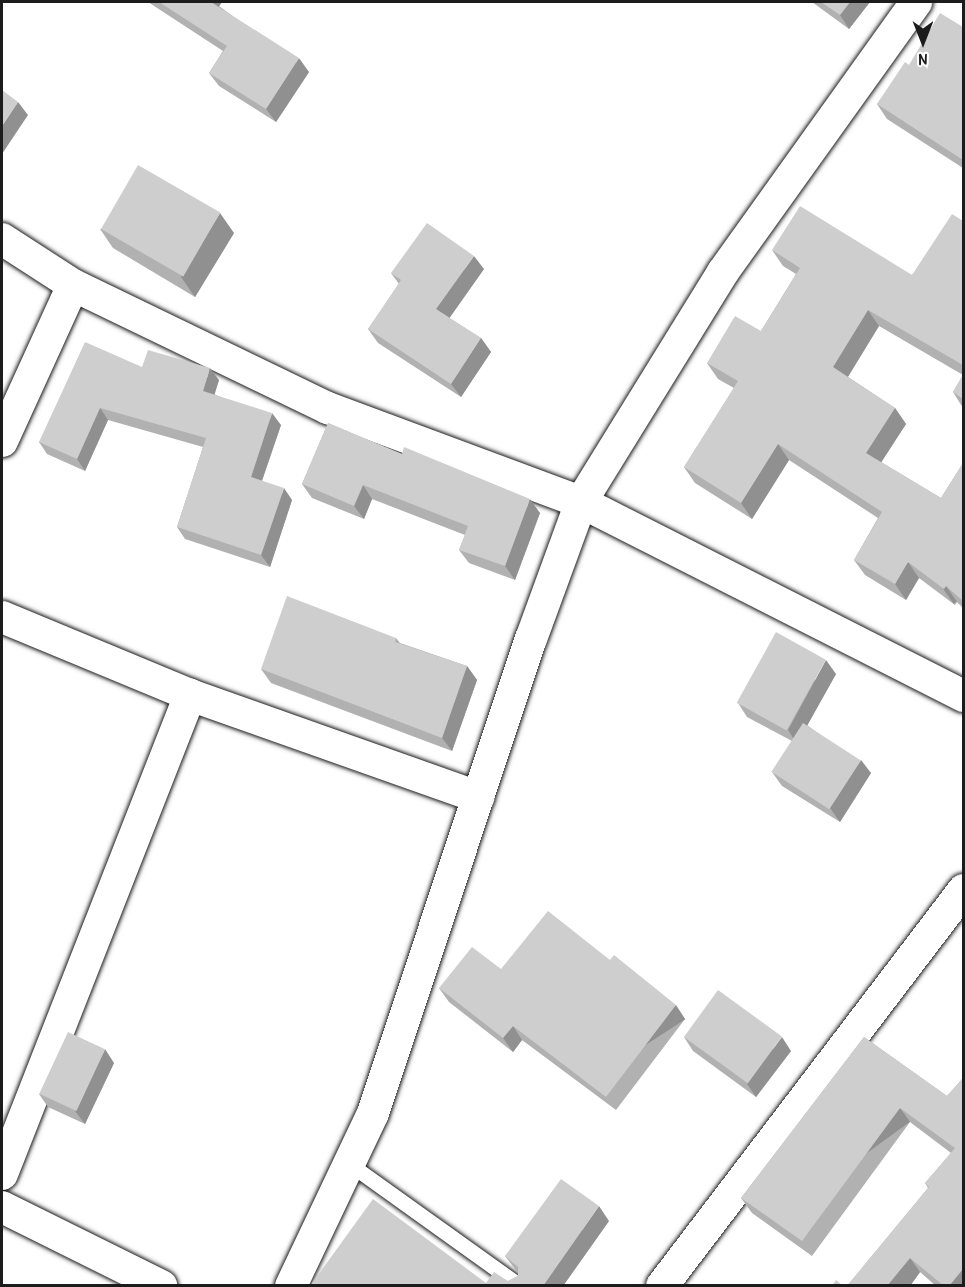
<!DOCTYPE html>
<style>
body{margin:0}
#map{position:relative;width:965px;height:1287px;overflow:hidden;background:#fff;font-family:"Patrick Hand",sans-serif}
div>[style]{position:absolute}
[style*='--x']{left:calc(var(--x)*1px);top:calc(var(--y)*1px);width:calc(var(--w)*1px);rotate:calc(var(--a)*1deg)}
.roads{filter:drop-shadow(0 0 2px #1c1c1c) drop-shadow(0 0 2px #1c1c1c)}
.service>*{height:15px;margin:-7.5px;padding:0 7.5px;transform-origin:7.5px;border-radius:7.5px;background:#fff}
.minor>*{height:32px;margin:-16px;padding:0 16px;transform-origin:16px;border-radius:16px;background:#fff}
.wall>*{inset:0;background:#b1b1b1}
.shaded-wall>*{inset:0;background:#909090;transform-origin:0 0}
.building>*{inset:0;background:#cecece;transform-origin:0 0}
span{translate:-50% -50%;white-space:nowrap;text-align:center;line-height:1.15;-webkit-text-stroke:4.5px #fff;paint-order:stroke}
.frame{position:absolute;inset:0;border:3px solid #1c1c1c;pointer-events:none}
.north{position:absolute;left:893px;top:12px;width:60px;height:60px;-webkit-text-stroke:4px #fff;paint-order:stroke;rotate:180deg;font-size:16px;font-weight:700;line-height:24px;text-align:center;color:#1c1c1c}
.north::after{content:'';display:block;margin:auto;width:21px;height:27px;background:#1c1c1c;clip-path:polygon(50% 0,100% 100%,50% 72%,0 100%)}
</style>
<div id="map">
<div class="roads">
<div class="service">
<div style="--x:351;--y:1165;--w:208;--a:35.6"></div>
</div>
<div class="minor">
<div style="--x:2;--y:239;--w:85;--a:32.9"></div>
<div style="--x:73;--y:285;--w:283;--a:25.8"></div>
<div style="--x:328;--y:408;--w:270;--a:20.4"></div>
<div style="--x:581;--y:502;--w:429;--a:26.9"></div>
<div style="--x:2;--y:441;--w:171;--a:-65.5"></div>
<div style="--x:2;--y:617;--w:204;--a:22.5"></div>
<div style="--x:190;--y:695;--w:306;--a:19.5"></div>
<div style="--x:2;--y:1174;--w:515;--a:-68.57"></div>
<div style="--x:2;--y:1207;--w:178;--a:26.4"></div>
<div style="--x:291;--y:1286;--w:191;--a:-64.6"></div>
<div style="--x:373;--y:1113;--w:500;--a:-71.6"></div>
<div style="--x:531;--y:639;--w:146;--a:-69.9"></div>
<div style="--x:581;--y:502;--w:270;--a:-58.3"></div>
<div style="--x:723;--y:272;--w:332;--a:-54.4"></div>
<div style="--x:662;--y:1286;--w:498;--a:-52.7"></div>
</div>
</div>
<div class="wall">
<div style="clip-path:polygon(148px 2px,222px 2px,219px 6px,309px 72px,276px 122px,219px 86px,209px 73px,223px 51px)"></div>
<div style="clip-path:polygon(812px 2px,870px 2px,849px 29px)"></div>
<div style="clip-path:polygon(963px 27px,963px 168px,887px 119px,877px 104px,909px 65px)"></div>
<div style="clip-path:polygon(963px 221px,963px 375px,879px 326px,848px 377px,895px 408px,906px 424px,881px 462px,941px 498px,963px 463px,963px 608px,957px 602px,955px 605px,919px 578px,906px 600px,865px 575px,854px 560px,878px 518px,789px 460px,752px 519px,695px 483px,684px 467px,734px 388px,718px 379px,707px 363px,761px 331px,796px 274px,783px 266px,772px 250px,912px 275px)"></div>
<div style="clip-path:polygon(100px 229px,234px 233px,195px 297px,113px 248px)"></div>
<div style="clip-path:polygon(484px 269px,449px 318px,481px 338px,491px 352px,461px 397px,378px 343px,368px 329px,399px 284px,391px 273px)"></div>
<div style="clip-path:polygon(142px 367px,219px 380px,214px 394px,281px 425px,262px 481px,292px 500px,270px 567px,185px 539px,177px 527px,203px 447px,108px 420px,85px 471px,47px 454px,39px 442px)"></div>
<div style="clip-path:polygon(963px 375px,963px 408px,953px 392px)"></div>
<div style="clip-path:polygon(328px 423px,540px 513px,515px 580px,469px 563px,459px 550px,465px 535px,372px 499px,364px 519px,312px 498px,302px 484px)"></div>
<div style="clip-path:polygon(396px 638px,400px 643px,467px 666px,477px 680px,452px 751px,271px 683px,261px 669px)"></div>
<div style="clip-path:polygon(836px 674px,807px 725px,871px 773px,840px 822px,782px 786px,772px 772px,792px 741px,747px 717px,738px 703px)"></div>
<div style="clip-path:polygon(610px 960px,685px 1019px,616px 1110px,522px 1040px,513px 1052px,449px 1002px,439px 988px,501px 969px)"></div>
<div style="clip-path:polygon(684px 1037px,791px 1051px,756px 1097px,693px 1051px)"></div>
<div style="clip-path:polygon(864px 1037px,947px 1096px,963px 1078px,963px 1286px,936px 1286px,920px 1272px,910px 1286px,847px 1286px,928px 1188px,925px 1183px,951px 1153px,910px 1122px,812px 1256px,752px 1213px,741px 1198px)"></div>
<div style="clip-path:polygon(114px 1063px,85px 1124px,48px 1107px,39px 1094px)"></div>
<div style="clip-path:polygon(609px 1221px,563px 1286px,486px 1283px,508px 1281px,518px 1276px,518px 1273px,505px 1256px)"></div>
</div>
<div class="shaded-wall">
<div style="clip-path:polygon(208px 2px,222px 2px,215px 12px)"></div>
<div style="clip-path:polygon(850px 2px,870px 2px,849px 29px,840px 15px)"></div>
<div style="clip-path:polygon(299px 58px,309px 72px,276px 122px,266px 109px)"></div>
<div style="clip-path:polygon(18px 102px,28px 115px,2px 154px,2px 126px)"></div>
<div style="clip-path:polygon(220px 213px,234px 233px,195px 297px,181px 277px)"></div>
<div style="clip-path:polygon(474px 256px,484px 269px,446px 323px,436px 309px)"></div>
<div style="clip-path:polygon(868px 310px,879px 326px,844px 383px,833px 367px)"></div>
<div style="clip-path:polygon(481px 338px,491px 352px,461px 397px,451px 384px)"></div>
<div style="clip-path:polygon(210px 368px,219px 380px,212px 403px,203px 391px)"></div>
<div style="clip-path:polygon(100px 408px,108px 420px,85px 471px,77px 459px)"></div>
<div style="clip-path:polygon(895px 408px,906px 424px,877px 469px,866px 453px)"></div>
<div style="clip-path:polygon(272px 413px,281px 425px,259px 489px,251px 477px)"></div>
<div style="clip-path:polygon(778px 444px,789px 460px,752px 519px,741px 503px)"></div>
<div style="clip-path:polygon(363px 485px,372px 499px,364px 519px,354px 506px)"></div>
<div style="clip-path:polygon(284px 488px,292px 500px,270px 567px,261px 555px)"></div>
<div style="clip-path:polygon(530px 499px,540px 513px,515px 580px,505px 566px)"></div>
<div style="clip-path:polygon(908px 562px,919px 578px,906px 600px,895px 584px)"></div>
<div style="left:946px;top:586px;width:19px;height:4px;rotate:55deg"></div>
<div style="clip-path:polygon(826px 660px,836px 674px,797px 744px,788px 730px)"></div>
<div style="clip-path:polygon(467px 666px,477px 680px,452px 751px,442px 738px)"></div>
<div style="clip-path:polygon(861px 760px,871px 773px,840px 822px,830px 808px)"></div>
<div style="left:676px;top:1005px;width:17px;height:116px;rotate:57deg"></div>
<div style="clip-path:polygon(513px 1026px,522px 1040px,513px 1052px,503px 1038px)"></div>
<div style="clip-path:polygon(782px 1037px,791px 1051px,756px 1097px,747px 1084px)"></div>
<div style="clip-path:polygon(105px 1049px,114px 1063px,85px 1124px,75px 1111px)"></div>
<div style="left:900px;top:1108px;width:17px;height:165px;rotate:54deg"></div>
<div style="clip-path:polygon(599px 1206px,609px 1221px,563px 1286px,543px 1286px)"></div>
<div style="clip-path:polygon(910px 1258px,920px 1272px,910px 1286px,887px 1286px)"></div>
<div style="clip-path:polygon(963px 1269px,963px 1286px,949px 1286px)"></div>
</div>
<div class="building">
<div style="clip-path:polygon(159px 2px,211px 2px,299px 58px,266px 109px,209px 73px,227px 46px)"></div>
<div style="clip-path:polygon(821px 2px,850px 2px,840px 15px)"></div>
<div style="clip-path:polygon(940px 13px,963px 27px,963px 160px,877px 104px,905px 62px,909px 65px)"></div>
<div style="clip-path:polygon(2px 90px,18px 102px,2px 126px)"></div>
<div style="left:138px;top:165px;width:95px;height:74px;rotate:30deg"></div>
<div style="clip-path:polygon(800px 206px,912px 275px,952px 214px,963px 221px,963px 365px,868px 310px,833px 367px,895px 408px,866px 453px,941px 498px,963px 463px,963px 601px,946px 586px,944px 589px,908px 562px,895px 584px,854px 560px,882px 512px,778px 444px,741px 503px,684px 467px,738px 381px,707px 363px,735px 316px,761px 331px,800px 268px,772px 250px)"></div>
<div style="clip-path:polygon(427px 223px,474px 256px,436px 309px,481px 338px,451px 384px,368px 329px,401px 280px,391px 273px)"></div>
<div style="clip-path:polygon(85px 342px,142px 367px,148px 350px,210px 368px,203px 391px,272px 413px,251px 477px,284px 488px,261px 555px,177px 527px,206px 438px,100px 408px,77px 459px,39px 442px)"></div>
<div style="clip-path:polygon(963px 375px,963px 399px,953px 392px)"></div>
<div style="clip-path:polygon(328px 423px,402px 454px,404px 447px,530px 499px,505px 566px,459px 550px,468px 526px,363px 485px,354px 506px,302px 484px)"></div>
<div style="clip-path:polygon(287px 596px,396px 638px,395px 642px,467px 666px,442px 738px,261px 669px)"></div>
<div style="left:776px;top:632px;width:57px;height:81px;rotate:29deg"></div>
<div style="left:803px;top:723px;width:69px;height:58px;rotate:33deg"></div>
<div style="clip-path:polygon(548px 911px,610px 960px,614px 955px,676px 1005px,606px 1097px,513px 1026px,503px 1038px,439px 988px,472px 947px,501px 969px)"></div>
<div style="left:718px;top:990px;width:79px;height:58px;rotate:36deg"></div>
<div style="left:68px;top:1032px;width:41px;height:68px;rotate:25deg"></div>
<div style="clip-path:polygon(864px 1037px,947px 1096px,963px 1078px,963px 1269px,949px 1286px,944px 1286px,910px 1258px,887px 1286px,847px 1286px,929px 1187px,925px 1183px,955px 1148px,900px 1108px,802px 1241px,741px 1198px)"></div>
<div style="clip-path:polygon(561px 1179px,599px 1206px,543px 1286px,310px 1286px,373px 1199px,486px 1283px,494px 1272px,508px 1281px,518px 1276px,518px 1267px,505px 1256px)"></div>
<div style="clip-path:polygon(836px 1280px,843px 1286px,832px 1286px)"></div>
</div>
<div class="frame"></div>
<div class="north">N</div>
</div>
